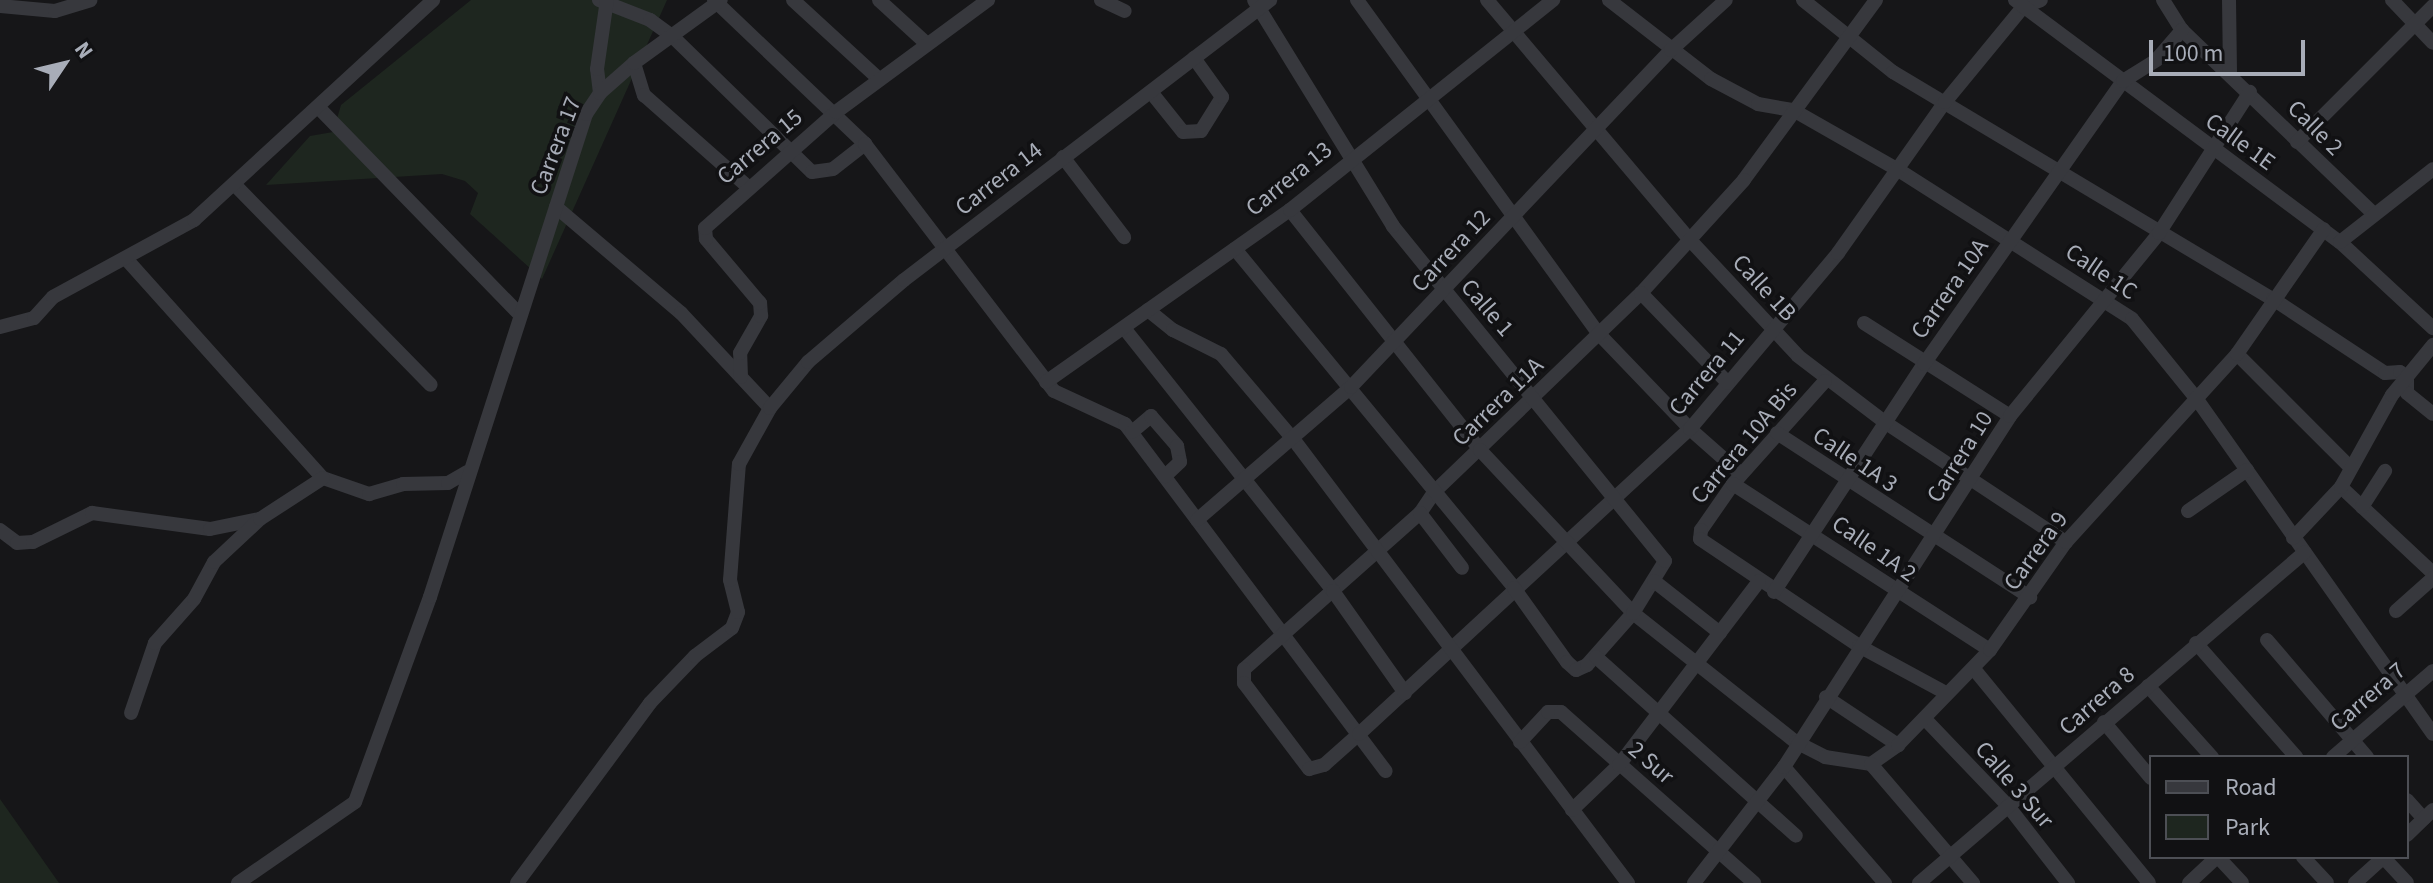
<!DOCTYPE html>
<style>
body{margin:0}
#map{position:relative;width:2433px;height:883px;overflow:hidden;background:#161618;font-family:"Source Sans 3",sans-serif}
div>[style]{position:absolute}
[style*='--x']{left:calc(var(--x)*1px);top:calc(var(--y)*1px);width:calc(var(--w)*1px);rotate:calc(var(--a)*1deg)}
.green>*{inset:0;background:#1e261f}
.minor>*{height:14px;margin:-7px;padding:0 7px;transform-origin:7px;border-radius:7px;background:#37383d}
span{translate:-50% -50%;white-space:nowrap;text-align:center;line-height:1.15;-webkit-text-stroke:7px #111113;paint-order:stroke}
.street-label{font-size:24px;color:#a8adb8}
.legend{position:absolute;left:2149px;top:755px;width:260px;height:104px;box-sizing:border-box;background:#111113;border:2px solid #4d4f55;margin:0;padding:10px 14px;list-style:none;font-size:24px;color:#a8adb8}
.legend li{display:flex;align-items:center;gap:16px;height:40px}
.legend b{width:40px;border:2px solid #4d4f55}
.north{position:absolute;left:24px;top:24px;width:80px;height:80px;-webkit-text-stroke:6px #111113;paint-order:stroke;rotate:55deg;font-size:22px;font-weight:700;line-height:32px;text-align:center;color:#a8adb8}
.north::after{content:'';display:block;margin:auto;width:28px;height:36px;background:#a8adb8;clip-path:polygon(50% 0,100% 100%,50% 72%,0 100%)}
.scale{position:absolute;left:2149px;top:40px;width:156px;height:36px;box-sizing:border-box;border:4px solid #a8adb8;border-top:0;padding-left:10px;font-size:24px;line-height:28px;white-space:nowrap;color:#a8adb8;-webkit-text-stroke:6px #111113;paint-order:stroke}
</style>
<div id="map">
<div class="green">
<div style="clip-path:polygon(471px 0,667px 0,542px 279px,470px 214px,478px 193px,465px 181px,442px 174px,266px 185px,310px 136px,333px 132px,341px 105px)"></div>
<div style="clip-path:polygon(0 799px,59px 883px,0 883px)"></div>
</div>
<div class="minor">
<div style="--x:599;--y:0;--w:55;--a:21.4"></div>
<div style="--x:650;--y:20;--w:27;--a:36"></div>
<div style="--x:672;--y:36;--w:195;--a:44.2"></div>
<div style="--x:812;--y:172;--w:21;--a:-8"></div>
<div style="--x:833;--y:169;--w:41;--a:-38"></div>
<div style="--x:714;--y:0;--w:209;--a:43.6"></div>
<div style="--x:865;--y:144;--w:311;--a:52.6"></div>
<div style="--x:1054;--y:391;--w:78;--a:24.9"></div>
<div style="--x:1125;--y:424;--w:434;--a:53.1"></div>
<div style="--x:793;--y:0;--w:117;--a:42.6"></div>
<div style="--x:879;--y:0;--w:64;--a:42.5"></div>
<div style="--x:1101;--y:0;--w:26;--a:25"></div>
<div style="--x:1357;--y:0;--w:412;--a:54.1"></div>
<div style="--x:1599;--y:334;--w:132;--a:46.2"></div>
<div style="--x:1690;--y:429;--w:68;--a:41.4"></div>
<div style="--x:1487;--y:0;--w:314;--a:49.8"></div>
<div style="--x:1690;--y:240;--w:158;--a:47"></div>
<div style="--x:1798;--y:356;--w:111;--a:37.3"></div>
<div style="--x:1886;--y:423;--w:216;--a:33.5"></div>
<div style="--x:1609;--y:0;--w:129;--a:37.8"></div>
<div style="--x:1711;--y:79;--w:53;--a:28"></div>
<div style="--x:1758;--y:104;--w:36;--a:10"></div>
<div style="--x:1793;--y:110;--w:123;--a:29.7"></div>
<div style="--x:1900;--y:171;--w:275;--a:32.5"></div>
<div style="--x:2132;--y:319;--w:102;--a:51"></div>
<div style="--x:2196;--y:398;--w:411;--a:54.8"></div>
<div style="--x:1803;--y:0;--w:115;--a:38.7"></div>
<div style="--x:1893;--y:72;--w:443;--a:30.9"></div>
<div style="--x:2273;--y:299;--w:134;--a:33.5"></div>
<div style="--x:2385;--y:373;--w:15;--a:-4"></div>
<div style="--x:2400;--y:372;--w:9;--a:41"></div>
<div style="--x:2407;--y:378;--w:15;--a:90"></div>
<div style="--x:2407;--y:393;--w:33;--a:39"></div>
<div style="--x:1876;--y:0;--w:223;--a:126.3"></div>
<div style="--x:1744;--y:180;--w:153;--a:132.3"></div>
<div style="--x:1641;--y:293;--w:286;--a:136.1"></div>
<div style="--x:1435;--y:491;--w:27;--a:124"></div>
<div style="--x:1420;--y:513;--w:235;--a:138.4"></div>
<div style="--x:1244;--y:669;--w:14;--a:90"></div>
<div style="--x:1244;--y:683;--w:108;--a:52.9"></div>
<div style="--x:1309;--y:769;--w:16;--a:-15"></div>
<div style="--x:1324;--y:765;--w:47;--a:-41.5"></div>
<div style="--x:1359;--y:734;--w:450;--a:-42.7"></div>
<div style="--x:1690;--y:429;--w:230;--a:-49.9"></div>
<div style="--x:1838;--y:253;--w:185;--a:-54.7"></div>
<div style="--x:1945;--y:102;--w:123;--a:-50.6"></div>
<div style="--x:2023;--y:7;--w:19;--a:-21"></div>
<div style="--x:2015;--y:0;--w:405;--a:36.7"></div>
<div style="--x:2340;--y:242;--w:127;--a:42.8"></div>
<div style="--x:2163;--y:0;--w:36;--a:58"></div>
<div style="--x:2182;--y:30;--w:266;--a:43.8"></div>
<div style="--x:2229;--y:0;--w:72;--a:89.2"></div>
<div style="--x:2392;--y:0;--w:59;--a:46.4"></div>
<div style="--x:0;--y:6;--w:55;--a:5.2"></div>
<div style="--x:55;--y:11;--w:37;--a:-17"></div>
<div style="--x:634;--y:63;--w:34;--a:73"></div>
<div style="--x:644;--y:95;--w:139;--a:41.5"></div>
<div style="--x:1151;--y:92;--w:51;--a:51.3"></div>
<div style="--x:1183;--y:132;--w:18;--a:-3"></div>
<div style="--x:1201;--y:131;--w:40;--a:-58"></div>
<div style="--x:1222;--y:97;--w:48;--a:-125.7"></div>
<div style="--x:600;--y:93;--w:24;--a:-97"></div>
<div style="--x:597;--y:69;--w:70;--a:-81.8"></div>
<div style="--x:318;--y:107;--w:290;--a:45.8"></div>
<div style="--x:2297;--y:142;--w:192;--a:-45"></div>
<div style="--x:1063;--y:157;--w:101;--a:52.7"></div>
<div style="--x:234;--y:184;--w:281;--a:45.6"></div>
<div style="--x:556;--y:207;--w:164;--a:40.3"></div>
<div style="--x:681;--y:313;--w:130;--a:46.9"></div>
<div style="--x:1290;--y:210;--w:306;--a:51.6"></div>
<div style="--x:1480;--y:450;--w:224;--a:46.8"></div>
<div style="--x:1633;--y:613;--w:208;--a:38.4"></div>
<div style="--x:1796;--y:742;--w:33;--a:27"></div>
<div style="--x:1825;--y:757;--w:47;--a:8.7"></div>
<div style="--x:2340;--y:242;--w:118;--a:-38.1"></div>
<div style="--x:1235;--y:249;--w:439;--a:50.5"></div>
<div style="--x:1514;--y:588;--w:91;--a:54.4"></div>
<div style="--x:1567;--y:662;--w:12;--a:42"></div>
<div style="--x:1576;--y:670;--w:12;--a:-24"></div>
<div style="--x:1587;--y:665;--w:69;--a:-48.5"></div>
<div style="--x:1633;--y:613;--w:61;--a:-58.4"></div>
<div style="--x:1665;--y:561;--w:432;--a:-129.1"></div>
<div style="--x:1393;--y:226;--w:265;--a:-121.6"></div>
<div style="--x:128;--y:261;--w:292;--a:48.1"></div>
<div style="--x:323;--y:478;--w:49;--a:19.2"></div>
<div style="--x:369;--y:494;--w:35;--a:-16"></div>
<div style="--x:403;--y:484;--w:45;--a:-1.3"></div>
<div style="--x:448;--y:483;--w:22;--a:-30"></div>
<div style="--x:1641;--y:293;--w:125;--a:46"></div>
<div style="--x:1148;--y:310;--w:32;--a:39"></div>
<div style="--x:1173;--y:330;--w:54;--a:26.6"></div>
<div style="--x:1221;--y:354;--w:113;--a:49.7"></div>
<div style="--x:1294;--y:440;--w:555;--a:52.99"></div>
<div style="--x:1864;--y:323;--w:173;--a:32.5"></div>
<div style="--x:0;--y:327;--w:35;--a:-15"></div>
<div style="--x:34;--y:318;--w:28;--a:-48"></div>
<div style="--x:53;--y:297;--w:161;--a:-28.6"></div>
<div style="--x:194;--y:220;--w:325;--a:-42.6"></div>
<div style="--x:1124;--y:328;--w:336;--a:51.5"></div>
<div style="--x:1333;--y:591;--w:125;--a:54.8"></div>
<div style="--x:2237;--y:354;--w:161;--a:45"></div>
<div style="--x:741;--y:377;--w:24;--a:-92"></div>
<div style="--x:740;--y:353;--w:43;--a:-60.4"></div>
<div style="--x:761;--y:316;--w:13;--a:-94"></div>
<div style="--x:760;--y:303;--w:84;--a:-130.2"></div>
<div style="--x:706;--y:239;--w:11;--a:-95"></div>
<div style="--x:705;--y:228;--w:175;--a:-41.5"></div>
<div style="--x:836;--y:112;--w:189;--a:-36.4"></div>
<div style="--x:1825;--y:381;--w:138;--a:131.8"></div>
<div style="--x:1733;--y:484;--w:56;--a:124.8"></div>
<div style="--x:1701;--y:530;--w:9;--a:96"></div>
<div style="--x:1700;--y:539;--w:192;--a:33.9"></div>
<div style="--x:1859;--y:646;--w:99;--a:28.4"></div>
<div style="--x:1046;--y:382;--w:299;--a:-35.2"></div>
<div style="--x:1290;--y:210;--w:337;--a:-38.6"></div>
<div style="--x:1132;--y:432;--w:25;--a:-40"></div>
<div style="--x:1151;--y:416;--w:40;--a:49"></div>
<div style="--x:1177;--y:446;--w:16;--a:79"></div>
<div style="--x:1180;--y:462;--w:21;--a:137"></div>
<div style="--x:1777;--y:433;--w:302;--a:33"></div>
<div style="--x:1733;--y:484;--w:306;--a:32.9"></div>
<div style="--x:2341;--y:487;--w:126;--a:43.1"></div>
<div style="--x:2362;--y:507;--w:43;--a:-57.4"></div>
<div style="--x:2188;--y:511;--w:72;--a:-34.8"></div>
<div style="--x:1420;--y:513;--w:69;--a:52.6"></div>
<div style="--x:1197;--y:520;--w:203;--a:-40.8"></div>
<div style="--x:1351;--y:387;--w:465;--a:-46.5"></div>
<div style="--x:1671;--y:50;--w:74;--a:-42.3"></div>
<div style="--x:0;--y:530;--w:21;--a:37"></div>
<div style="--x:17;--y:543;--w:16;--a:-4"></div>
<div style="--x:33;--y:542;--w:66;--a:-26.2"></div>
<div style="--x:92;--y:513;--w:119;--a:7.7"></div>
<div style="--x:210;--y:529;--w:50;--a:-11.5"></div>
<div style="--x:2293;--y:538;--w:70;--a:-46.7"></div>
<div style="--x:2341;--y:487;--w:105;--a:-61"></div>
<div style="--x:2392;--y:395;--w:65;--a:-50.6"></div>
<div style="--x:1654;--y:581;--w:84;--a:38.2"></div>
<div style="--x:1774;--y:592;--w:273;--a:-56.7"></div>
<div style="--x:1924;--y:364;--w:346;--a:-54.9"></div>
<div style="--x:2123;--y:81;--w:39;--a:-32"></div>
<div style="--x:2156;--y:60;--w:40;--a:-49"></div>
<div style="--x:2396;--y:611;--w:50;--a:-41.7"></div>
<div style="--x:2267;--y:640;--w:154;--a:49.5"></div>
<div style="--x:2196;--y:643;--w:152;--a:48.7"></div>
<div style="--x:1596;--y:657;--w:268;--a:41.8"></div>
<div style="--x:1974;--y:669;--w:276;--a:50.7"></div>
<div style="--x:2148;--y:686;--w:96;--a:48"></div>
<div style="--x:1826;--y:697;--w:87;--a:33.7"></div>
<div style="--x:131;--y:713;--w:74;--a:-71.1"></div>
<div style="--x:155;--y:643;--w:59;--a:-48.4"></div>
<div style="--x:194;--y:599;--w:42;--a:-61.6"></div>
<div style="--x:214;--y:562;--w:63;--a:-43.1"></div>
<div style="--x:260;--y:519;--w:75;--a:-33.1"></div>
<div style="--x:1925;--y:719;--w:120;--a:46.3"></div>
<div style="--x:2008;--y:806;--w:98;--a:52.1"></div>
<div style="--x:2104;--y:722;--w:73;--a:50"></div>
<div style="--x:1520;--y:742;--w:41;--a:-47"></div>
<div style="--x:1548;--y:712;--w:13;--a:0"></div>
<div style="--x:1561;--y:712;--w:258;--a:41.5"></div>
<div style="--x:2333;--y:757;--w:132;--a:-40.7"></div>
<div style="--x:1871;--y:764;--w:33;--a:-35"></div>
<div style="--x:1898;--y:745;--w:132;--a:-45.9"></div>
<div style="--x:1990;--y:650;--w:132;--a:-54.9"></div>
<div style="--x:2066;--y:542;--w:254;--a:-47.7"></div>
<div style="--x:2237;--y:354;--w:152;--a:-55.2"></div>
<div style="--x:1871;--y:764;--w:157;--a:49.4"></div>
<div style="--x:1784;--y:767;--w:154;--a:49"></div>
<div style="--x:2407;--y:800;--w:25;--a:48"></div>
<div style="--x:1572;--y:810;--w:65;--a:-43.8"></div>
<div style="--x:1619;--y:765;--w:231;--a:-52.7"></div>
<div style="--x:2407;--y:835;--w:36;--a:-44"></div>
<div style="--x:2218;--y:857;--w:35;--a:47"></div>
<div style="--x:2303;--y:857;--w:35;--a:47"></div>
<div style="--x:2383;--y:857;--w:35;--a:47"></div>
<div style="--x:238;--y:883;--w:142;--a:-34.7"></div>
<div style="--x:355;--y:802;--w:218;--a:-69.9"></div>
<div style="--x:430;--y:597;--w:508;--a:-72.1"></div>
<div style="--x:586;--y:114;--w:25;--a:-56"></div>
<div style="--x:600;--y:93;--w:45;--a:-41.4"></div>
<div style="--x:634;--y:63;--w:107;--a:-35.9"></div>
<div style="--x:517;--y:883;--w:224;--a:-53.5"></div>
<div style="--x:650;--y:703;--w:65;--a:-46.2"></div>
<div style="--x:695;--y:656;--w:46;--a:-37.1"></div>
<div style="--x:732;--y:628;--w:17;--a:-69"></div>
<div style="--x:738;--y:612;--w:33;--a:-104"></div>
<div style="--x:730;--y:580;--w:116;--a:-85.6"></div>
<div style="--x:739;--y:464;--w:64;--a:-61"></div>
<div style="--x:770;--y:408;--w:60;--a:-50.4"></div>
<div style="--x:808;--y:362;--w:126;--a:-40.5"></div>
<div style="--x:904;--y:280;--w:461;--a:-37.4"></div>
<div style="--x:1694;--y:883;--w:147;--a:-52.2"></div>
<div style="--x:1784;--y:767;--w:417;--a:-57.2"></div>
<div style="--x:2010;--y:416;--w:236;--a:-50.8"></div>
<div style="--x:2159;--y:233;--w:168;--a:-57.2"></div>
<div style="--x:1919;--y:883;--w:508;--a:-40.61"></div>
<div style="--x:2189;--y:883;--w:38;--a:-43"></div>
<div style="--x:2355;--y:883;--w:39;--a:-42"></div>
</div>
<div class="street-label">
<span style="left:2315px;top:128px;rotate:45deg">Calle 2</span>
<span style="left:2240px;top:142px;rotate:36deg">Calle 1E</span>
<span style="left:556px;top:146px;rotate:-69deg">Carrera 17</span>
<span style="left:760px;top:147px;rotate:-40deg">Carrera 15</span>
<span style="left:999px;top:179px;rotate:-38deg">Carrera 14</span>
<span style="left:1289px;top:179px;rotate:-39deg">Carrera 13</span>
<span style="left:1451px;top:251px;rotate:-47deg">Carrera 12</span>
<span style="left:2101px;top:272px;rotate:34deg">Calle 1C</span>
<span style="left:1764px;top:288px;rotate:47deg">Calle 1B</span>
<span style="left:1950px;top:289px;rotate:-55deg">Carrera 10A</span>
<span style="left:1487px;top:308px;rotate:49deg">Calle 1</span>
<span style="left:1707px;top:373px;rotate:-50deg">Carrera 11</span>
<span style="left:1498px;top:402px;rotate:-44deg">Carrera 11A</span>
<span style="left:1744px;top:443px;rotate:-50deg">Carrera 10A Bis</span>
<span style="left:1960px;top:457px;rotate:-58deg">Carrera 10</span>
<span style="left:1855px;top:460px;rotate:34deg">Calle 1A 3</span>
<span style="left:1874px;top:549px;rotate:35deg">Calle 1A 2</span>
<span style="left:2036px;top:551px;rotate:-54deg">Carrera 9</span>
<span style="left:2368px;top:697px;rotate:-41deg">Carrera 7</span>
<span style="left:2097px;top:701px;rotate:-41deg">Carrera 8</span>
<span style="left:1651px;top:763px;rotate:41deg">2 Sur</span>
<span style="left:2014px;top:785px;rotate:49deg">Calle 3 Sur</span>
</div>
<ul class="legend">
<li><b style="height:10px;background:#37383d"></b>Road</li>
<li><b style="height:22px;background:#1e261f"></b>Park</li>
</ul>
<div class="north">N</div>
<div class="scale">100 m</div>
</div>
